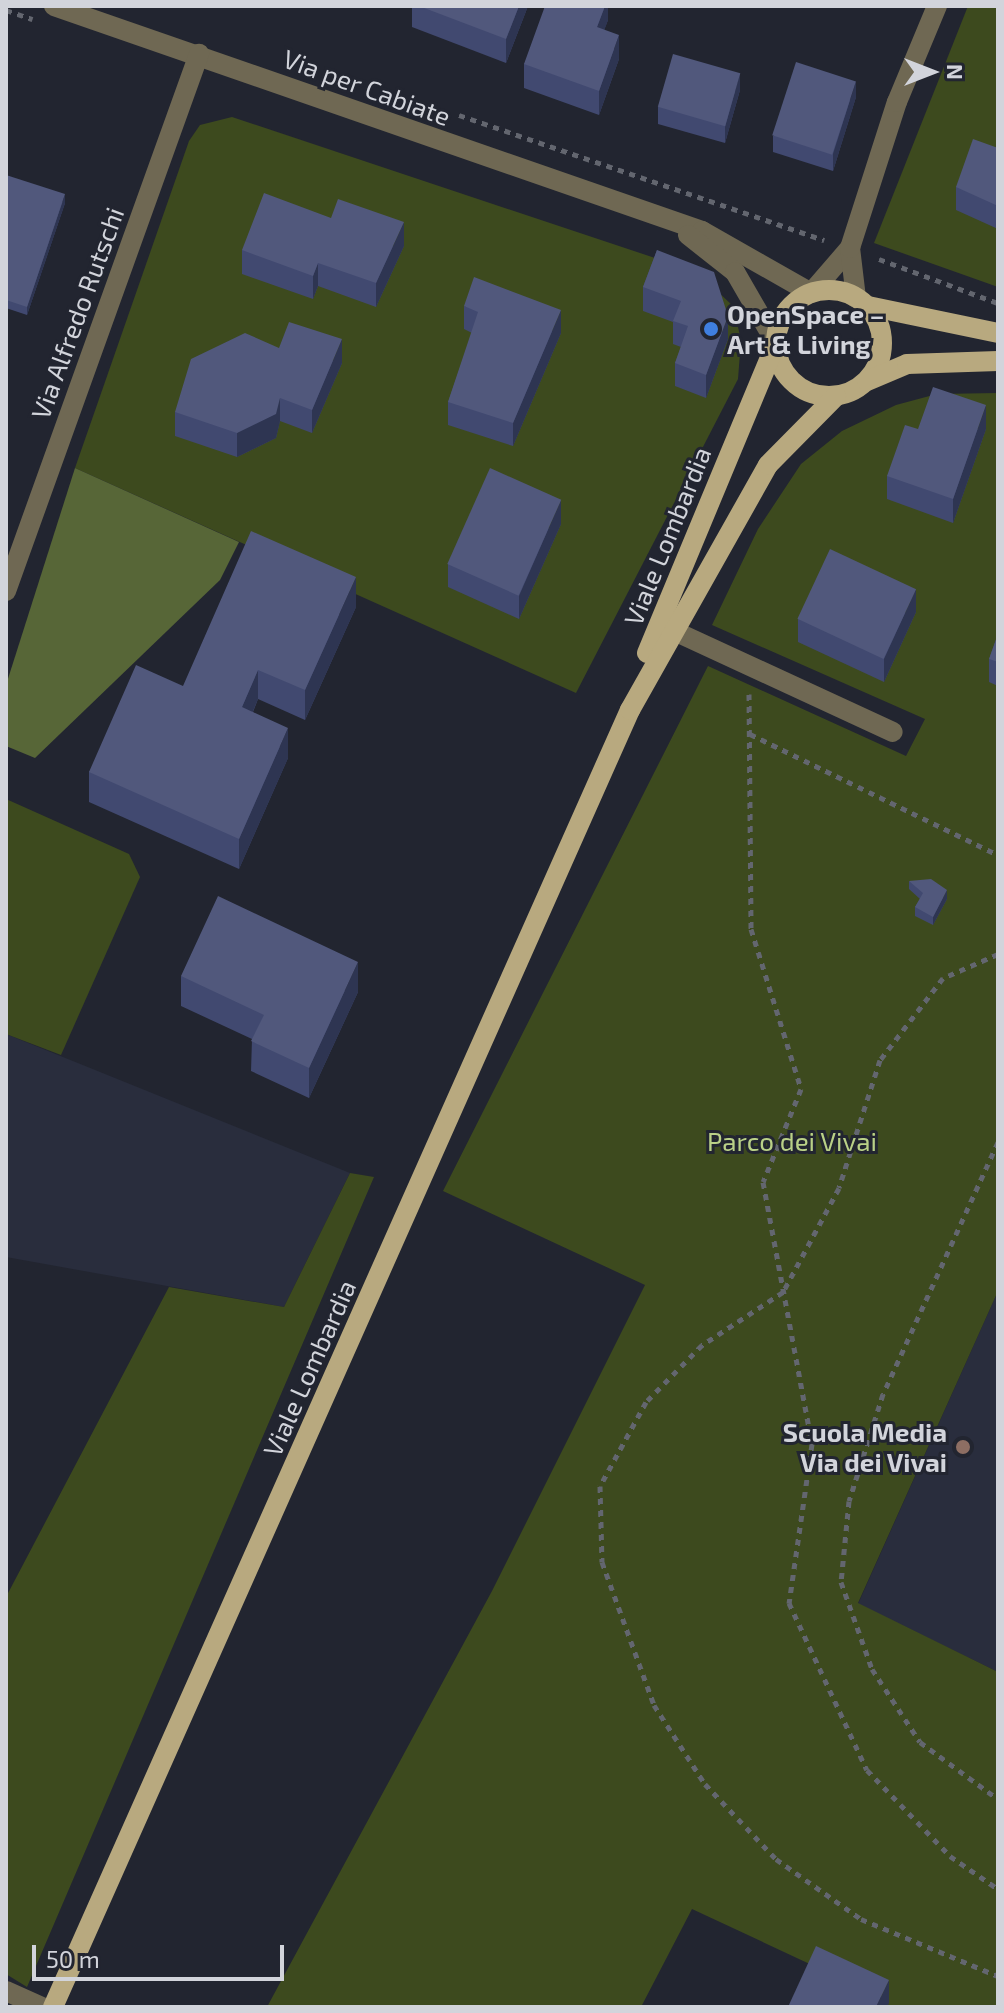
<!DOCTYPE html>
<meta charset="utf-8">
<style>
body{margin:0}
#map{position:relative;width:1004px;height:2013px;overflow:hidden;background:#222530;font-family:"Exo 2",sans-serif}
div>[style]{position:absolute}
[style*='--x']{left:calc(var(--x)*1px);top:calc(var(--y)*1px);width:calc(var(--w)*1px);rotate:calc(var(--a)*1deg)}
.built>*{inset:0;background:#292d3d}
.green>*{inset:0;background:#3d4a1e}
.forest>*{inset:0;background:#576637}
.path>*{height:5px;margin-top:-2.5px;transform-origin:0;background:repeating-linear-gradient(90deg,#63666f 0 6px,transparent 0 12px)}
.minor>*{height:20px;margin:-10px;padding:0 10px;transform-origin:10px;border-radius:10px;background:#6f6853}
.major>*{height:20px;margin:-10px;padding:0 10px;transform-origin:10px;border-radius:10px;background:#b8a97f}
.major>.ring{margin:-10px;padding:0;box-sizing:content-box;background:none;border:20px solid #b8a97f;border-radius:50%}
.wall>*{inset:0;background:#414970}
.shaded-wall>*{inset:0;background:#2e3552}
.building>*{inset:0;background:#51587c;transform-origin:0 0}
.dots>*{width:22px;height:22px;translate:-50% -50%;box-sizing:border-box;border:4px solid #222530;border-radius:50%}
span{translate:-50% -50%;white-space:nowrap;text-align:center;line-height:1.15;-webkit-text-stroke:6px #222530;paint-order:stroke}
.street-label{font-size:26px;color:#d2d4db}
.poi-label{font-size:26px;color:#d2d4db;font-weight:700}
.left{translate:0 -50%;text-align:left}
.right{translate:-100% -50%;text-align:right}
.park-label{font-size:26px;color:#bad187}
.frame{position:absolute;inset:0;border:8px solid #d2d4db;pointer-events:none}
.north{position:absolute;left:892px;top:32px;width:80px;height:80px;-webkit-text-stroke:6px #222530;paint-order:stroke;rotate:90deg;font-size:22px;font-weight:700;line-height:32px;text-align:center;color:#d2d4db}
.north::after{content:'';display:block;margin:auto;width:28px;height:36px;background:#d2d4db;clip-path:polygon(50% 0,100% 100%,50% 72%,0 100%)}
.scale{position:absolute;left:32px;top:1945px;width:252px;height:36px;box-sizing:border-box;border:4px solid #d2d4db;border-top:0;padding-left:10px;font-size:24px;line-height:28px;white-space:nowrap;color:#d2d4db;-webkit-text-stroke:6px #222530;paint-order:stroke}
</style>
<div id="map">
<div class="built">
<div style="clip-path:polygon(6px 1034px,350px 1173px,284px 1307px,6px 1257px)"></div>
<div style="clip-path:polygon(998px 1291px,998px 1672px,858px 1604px)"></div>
</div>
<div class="green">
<div style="clip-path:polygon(968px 6px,998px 6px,998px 287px,874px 243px)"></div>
<div style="clip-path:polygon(232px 117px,673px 264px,700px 275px,733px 306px,741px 340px,738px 379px,576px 693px,75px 468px,189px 141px,200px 125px)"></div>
<div style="clip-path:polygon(998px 393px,998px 1291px,858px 1603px,998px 1672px,998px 2007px,885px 2007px,889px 2001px,692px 1909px,641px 2007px,267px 2007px,492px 1591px,645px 1285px,443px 1191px,708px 666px,906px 756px,925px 719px,712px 625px,758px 529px,801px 464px,842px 431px,896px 405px,937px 394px)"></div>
<div style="clip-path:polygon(6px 799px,129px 854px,140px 877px,61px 1055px,6px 1034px)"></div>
<div style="clip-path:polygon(350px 1173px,374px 1177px,27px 1987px,6px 1974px,6px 1597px,169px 1287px,284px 1307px)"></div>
</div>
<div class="forest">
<div style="clip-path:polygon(75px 468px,239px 542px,220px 580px,35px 758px,6px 746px,6px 685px)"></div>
</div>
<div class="path">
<div style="--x:6;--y:10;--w:28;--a:19"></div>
<div style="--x:459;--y:115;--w:386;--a:18.9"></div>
<div style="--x:879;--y:259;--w:127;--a:20.3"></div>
<div style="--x:749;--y:694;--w:235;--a:89.5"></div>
<div style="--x:751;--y:929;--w:168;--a:72.6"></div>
<div style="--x:801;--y:1089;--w:100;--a:112.2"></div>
<div style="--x:763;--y:1182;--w:267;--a:79.4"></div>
<div style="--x:812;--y:1444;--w:161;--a:98.2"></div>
<div style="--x:789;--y:1603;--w:184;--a:65"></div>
<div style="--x:867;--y:1770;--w:120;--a:46"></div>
<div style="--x:950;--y:1856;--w:58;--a:34.5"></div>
<div style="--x:750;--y:734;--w:276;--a:26"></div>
<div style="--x:998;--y:954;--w:60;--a:156.4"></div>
<div style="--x:943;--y:978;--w:103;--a:127.5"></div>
<div style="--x:880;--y:1060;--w:134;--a:107.8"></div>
<div style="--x:839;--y:1188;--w:118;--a:118.3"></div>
<div style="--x:783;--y:1292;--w:97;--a:146.8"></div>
<div style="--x:702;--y:1345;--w:80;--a:134.5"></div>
<div style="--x:646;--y:1402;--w:96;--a:118.7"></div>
<div style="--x:600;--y:1486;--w:76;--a:88.5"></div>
<div style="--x:602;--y:1562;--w:152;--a:70"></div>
<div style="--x:654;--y:1705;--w:94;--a:57.2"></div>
<div style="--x:705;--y:1784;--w:103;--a:46.6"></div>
<div style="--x:776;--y:1859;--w:104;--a:35.2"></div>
<div style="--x:861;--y:1919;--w:148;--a:22.6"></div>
<div style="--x:998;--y:1142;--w:277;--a:114.5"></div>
<div style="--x:883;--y:1394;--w:112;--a:107.6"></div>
<div style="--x:849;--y:1501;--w:81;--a:95.6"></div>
<div style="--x:841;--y:1582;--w:92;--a:70.4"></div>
<div style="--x:872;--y:1669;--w:87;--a:56.7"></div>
<div style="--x:920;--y:1742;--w:97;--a:36.2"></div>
</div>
<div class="minor">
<div style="--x:54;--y:6;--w:686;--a:19.15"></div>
<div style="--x:702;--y:231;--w:125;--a:29.6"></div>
<div style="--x:811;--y:293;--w:60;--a:-49.1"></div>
<div style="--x:688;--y:235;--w:60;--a:38.2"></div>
<div style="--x:735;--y:272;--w:82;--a:60"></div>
<div style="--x:856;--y:298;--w:50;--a:-96.8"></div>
<div style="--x:850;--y:248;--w:153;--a:-72.2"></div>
<div style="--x:897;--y:102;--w:104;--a:-67.4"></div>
<div style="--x:6;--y:591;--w:571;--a:-70.23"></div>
<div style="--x:672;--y:630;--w:243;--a:24.8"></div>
<div style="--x:6;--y:1991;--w:39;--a:24"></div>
</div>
<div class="major">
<div class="ring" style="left:776px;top:290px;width:86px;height:86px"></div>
<div style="--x:868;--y:306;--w:133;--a:11.7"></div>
<div style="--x:867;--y:381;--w:43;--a:-23"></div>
<div style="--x:907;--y:364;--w:91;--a:-1.9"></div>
<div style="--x:647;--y:653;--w:336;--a:-67.4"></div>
<div style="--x:53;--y:2007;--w:1420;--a:-66.02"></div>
<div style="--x:630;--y:710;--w:281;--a:-60.6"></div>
<div style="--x:768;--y:465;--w:97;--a:-45.4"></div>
</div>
<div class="wall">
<div style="clip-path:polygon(412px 6px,528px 6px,506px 63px,412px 27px)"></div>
<div style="clip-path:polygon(608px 6px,608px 20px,604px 30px,619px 59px,599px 115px,524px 88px,524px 64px)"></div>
<div style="clip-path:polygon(740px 90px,725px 143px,658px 124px,658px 107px)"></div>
<div style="clip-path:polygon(856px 97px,833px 171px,773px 152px,773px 136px)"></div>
<div style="clip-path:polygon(998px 148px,998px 229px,956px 210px,956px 187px)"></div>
<div style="clip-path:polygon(6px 175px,65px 203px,27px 315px,6px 308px)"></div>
<div style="clip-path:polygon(404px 246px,376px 307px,318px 286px,313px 299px,242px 274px,242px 250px)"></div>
<div style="clip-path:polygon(657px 250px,728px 339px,706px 398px,675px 386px,675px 363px,681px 347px,673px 344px,673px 322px,643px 311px,643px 287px)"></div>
<div style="clip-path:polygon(464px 306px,561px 333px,513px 446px,448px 425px,448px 402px,472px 333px,464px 329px)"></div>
<div style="clip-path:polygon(279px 348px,342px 363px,312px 433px,280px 421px,276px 438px,237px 457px,175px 436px,175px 412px)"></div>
<div style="clip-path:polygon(918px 429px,986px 429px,953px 523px,887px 499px,887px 476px)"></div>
<div style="clip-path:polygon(561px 524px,519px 619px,448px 587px,448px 564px)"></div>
<div style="clip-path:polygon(356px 607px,305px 720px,258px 699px,253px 712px,288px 758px,239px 869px,89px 802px,89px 772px,183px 686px)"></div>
<div style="clip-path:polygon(916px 612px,884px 682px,798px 642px,798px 619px)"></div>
<div style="clip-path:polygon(998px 634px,998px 686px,989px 682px,989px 659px)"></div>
<div style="clip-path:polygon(909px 881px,947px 899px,933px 925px,915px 916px,915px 907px,920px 899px,909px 889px)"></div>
<div style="clip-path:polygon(181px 976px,358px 992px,309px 1098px,251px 1071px,252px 1039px,181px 1006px)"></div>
</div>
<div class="shaded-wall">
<div style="clip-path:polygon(519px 6px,528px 6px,506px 63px,506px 39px)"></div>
<div style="clip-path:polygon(605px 6px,608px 6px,608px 20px,597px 50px,597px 27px)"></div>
<div style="clip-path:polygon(619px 35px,619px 59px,599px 115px,599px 91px)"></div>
<div style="clip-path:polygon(740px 73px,740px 90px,725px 143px,725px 127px)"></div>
<div style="clip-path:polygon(856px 81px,856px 97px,833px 171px,833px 154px)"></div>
<div style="clip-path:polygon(65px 194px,65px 203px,27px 315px,27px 307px)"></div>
<div style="clip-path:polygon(404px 222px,404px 246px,376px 307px,376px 283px)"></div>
<div style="clip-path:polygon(318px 263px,318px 286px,313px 299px,313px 276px)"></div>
<div style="clip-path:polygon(561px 310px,561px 333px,513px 446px,513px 423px)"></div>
<div style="clip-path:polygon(728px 316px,728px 339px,706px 398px,706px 375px)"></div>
<div style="clip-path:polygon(342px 339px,342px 363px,312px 433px,312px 410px)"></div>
<div style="clip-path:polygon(280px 398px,280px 421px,276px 438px,237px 457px,237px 433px)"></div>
<div style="clip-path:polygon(986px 405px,986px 429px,953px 523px,953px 499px)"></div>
<div style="clip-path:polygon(561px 500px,561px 524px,519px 619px,519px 596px)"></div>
<div style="clip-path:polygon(356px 577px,356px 607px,305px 720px,305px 690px)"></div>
<div style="clip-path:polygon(916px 589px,916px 612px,884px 682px,884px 659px)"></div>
<div style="clip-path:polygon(258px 670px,258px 699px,242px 737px,242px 707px)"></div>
<div style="clip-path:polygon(288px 728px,288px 758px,239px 869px,239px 839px)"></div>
<div style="clip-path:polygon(947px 890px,947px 899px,933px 925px,933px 917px)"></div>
<div style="clip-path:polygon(358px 962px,358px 992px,309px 1098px,309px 1068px)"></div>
<div style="clip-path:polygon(889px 1980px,889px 2003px,887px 2007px,876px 2007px)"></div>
</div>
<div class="building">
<div style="clip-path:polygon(419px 6px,519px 6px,506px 39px)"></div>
<div style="clip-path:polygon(545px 6px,605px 6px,597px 27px,619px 35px,599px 91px,524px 64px)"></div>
<div style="left:673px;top:54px;width:70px;height:55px;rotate:16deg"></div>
<div style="left:796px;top:62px;width:63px;height:77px;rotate:18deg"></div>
<div style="clip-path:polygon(973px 139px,998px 148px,998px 206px,956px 187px)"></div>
<div style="clip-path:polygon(6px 175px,65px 194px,27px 307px,6px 300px)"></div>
<div style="clip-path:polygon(264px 193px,331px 218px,338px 199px,404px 222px,376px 283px,318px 263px,313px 276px,242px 250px)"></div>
<div style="clip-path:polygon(657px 250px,714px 272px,728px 316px,706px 375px,675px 363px,688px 326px,673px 321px,681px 301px,643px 287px)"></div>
<div style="clip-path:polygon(474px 277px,561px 310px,513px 423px,448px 402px,478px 312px,464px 306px)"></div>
<div style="clip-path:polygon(289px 322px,342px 339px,312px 410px,280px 398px,276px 414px,237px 433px,175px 412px,191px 359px,245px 333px,279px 348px)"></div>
<div style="clip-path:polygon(933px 387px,986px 405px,953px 499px,887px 476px,905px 425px,918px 429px)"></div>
<div style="left:490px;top:468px;width:78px;height:105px;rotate:24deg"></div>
<div style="clip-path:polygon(251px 531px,356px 577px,305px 690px,258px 670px,242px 707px,288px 728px,239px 839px,89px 772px,136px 665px,183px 686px)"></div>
<div style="left:830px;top:549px;width:95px;height:77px;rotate:25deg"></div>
<div style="clip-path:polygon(998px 634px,998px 662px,989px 659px)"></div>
<div style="clip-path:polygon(931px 879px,947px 890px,933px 917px,915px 907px,923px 893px,909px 881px)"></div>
<div style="clip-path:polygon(218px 896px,358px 962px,309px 1068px,251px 1041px,264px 1015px,181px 976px)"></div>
<div style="clip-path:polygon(816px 1946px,889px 1980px,876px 2007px,788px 2007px)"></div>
</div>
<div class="dots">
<div style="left:711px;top:329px;background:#3f7fe0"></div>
<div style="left:963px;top:1447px;background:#8d6e63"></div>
</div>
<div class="street-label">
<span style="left:367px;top:87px;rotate:20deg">Via per Cabiate</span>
<span style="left:77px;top:313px;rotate:-70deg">Via Alfredo Rutschi</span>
<span style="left:667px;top:536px;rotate:-68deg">Viale Lombardia</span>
<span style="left:309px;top:1368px;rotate:-66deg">Viale Lombardia</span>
</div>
<div class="poi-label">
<span class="left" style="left:727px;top:329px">OpenSpace –<br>Art &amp; Living</span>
<span class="right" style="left:947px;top:1447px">Scuola Media<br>Via dei Vivai</span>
</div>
<div class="park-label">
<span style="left:792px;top:1141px">Parco dei Vivai</span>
</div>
<div class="frame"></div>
<div class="north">N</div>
<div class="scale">50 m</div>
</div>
